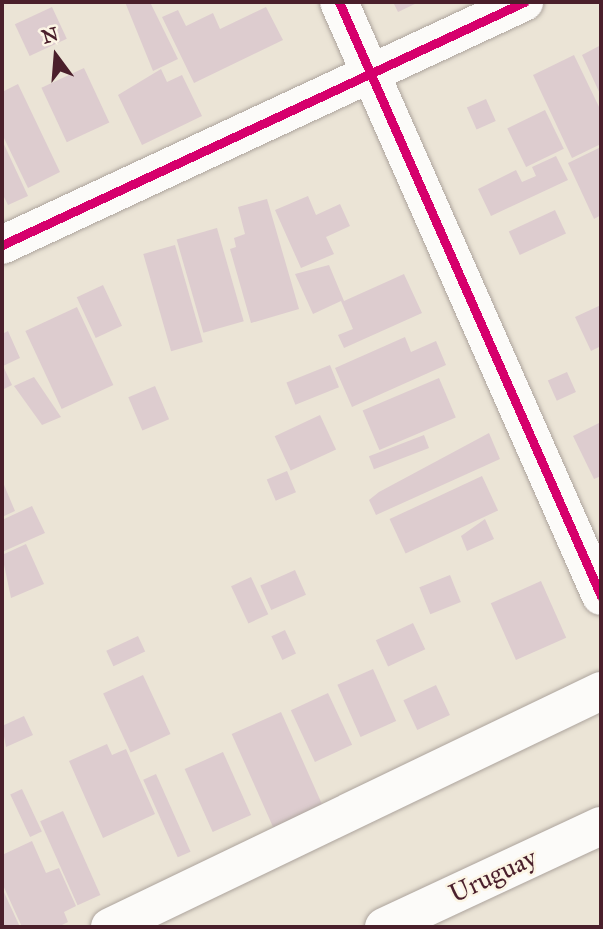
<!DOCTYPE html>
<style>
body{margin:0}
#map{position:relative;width:603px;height:929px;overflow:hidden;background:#ebe4d6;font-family:"IM FELL Great Primer",serif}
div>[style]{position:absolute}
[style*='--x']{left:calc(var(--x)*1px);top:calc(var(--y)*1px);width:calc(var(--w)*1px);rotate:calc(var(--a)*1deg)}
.building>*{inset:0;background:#ddcccf;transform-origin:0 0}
.roads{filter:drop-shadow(0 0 2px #ada49d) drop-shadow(0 0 2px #ada49d)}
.minor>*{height:38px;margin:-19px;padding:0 19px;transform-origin:19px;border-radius:19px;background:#fcfbf9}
.cycleway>*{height:9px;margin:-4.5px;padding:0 4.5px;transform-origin:4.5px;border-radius:4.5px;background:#d6006c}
span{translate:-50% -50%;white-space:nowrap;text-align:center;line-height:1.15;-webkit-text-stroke:5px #fcf5e5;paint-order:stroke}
.street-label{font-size:26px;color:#4a1f2b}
.frame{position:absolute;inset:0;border:4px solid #4a1f2b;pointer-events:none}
.north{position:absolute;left:21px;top:21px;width:70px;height:70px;-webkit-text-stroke:5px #fcf5e5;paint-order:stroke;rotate:344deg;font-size:19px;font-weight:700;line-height:28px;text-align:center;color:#4a1f2b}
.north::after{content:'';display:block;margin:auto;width:24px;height:32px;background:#4a1f2b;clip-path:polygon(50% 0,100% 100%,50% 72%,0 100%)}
</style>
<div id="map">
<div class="building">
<div style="clip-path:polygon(125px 2px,150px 2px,178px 59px,153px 71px)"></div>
<div style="clip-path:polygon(393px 2px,419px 2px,398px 12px)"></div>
<div style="left:52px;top:7px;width:35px;height:41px;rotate:65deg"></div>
<div style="clip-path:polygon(266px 7px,283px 40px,194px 83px,162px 17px,178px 10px,186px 26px,213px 13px,220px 29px)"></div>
<div style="clip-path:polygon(601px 45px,601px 96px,582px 55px)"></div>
<div style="clip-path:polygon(574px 55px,601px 111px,601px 144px,572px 158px,533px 75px)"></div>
<div style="left:84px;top:68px;width:60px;height:47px;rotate:65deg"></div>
<div style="clip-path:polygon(161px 69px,167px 82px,182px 75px,202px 116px,142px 145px,118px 95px)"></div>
<div style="clip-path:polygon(18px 84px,60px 172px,28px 188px,2px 134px,2px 92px)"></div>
<div style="left:486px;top:99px;width:24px;height:21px;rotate:66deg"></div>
<div style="left:545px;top:110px;width:43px;height:42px;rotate:64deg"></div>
<div style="clip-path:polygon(2px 140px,28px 196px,8px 205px,2px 193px)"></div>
<div style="clip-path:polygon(601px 147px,601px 215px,594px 219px,568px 163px)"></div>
<div style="clip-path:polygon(556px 156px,568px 180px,491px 216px,478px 189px,516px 170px,522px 182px,536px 176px,532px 167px)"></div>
<div style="clip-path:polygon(308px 196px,316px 215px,340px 204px,350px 226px,326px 237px,334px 254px,301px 268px,275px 210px)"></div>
<div style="clip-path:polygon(267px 199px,299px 309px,251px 323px,230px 249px,236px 247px,234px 238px,245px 234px,238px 207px)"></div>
<div style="left:555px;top:210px;width:26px;height:51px;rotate:65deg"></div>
<div style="left:217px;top:228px;width:97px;height:42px;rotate:74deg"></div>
<div style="left:175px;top:245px;width:101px;height:33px;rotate:74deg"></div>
<div style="clip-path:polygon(329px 265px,344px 301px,404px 274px,422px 313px,344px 348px,338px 335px,353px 329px,341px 301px,313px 314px,295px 274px)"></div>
<div style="left:103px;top:285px;width:45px;height:29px;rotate:65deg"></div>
<div style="clip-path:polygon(601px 305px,601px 346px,591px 351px,575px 317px)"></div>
<div style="left:77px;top:307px;width:86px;height:57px;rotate:65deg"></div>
<div style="clip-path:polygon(8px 331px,20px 358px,3px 366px,12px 385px,2px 390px,2px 334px)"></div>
<div style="clip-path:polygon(405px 337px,411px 352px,436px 341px,446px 365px,352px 407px,335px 368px)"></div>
<div style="left:330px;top:365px;width:24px;height:47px;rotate:68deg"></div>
<div style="left:567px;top:372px;width:22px;height:21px;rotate:66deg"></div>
<div style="clip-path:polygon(34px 377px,61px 417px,42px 425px,14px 386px)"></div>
<div style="left:439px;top:378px;width:43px;height:83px;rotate:67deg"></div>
<div style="left:155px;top:386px;width:36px;height:29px;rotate:67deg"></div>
<div style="left:320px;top:415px;width:38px;height:50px;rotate:65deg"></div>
<div style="clip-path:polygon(601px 422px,601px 476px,594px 479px,573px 436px)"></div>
<div style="clip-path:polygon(489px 433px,500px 459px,376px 515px,369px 500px,379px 492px)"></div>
<div style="left:424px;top:435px;width:14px;height:59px;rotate:69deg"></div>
<div style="left:287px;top:471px;width:23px;height:22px;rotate:67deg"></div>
<div style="left:482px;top:476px;width:38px;height:102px;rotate:65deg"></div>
<div style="clip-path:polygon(2px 480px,15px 511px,2px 517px)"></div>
<div style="clip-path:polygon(32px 506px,45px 533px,2px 552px,2px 520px)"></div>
<div style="clip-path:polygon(485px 519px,494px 539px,467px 551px,461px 536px)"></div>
<div style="clip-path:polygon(26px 544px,44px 584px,11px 598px,2px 555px)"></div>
<div style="left:295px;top:570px;width:27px;height:38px;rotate:66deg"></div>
<div style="left:450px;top:575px;width:29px;height:33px;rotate:68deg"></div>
<div style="left:251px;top:577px;width:41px;height:22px;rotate:65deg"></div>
<div style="left:541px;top:581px;width:62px;height:55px;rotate:66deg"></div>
<div style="left:413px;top:623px;width:29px;height:41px;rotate:65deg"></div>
<div style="left:285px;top:630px;width:26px;height:15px;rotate:65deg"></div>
<div style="left:138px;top:636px;width:17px;height:35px;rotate:65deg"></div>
<div style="left:373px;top:669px;width:57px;height:39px;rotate:66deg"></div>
<div style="left:143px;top:675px;width:65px;height:44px;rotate:65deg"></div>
<div style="left:436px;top:685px;width:33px;height:36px;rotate:65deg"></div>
<div style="left:328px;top:693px;width:57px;height:41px;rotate:65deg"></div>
<div style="left:281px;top:712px;width:102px;height:54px;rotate:66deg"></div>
<div style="clip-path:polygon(24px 716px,33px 735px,6px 747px,2px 726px)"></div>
<div style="clip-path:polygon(107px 744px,112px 755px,126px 749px,155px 814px,103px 838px,69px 761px)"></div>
<div style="left:223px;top:752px;width:69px;height:42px;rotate:66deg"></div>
<div style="left:156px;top:774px;width:85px;height:14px;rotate:66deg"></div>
<div style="left:22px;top:789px;width:47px;height:13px;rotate:65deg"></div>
<div style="left:63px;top:811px;width:92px;height:25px;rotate:66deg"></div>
<div style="clip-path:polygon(32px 841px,46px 873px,59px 868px,76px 906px,64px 912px,68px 922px,58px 927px,22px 927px,2px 883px,2px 855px)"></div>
<div style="clip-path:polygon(2px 888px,20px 927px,2px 927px)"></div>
</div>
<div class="roads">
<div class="minor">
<div style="--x:339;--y:2;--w:649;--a:66.2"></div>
<div style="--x:2;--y:245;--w:576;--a:-24.96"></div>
<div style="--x:110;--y:927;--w:545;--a:-25.67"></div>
<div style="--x:384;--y:927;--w:239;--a:-25"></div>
</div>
</div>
<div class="cycleway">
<div style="--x:339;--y:2;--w:649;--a:66.2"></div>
<div style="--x:2;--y:245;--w:576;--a:-24.96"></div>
</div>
<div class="street-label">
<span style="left:493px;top:876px;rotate:-25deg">Uruguay</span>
</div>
<div class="frame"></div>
<div class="north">N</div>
</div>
